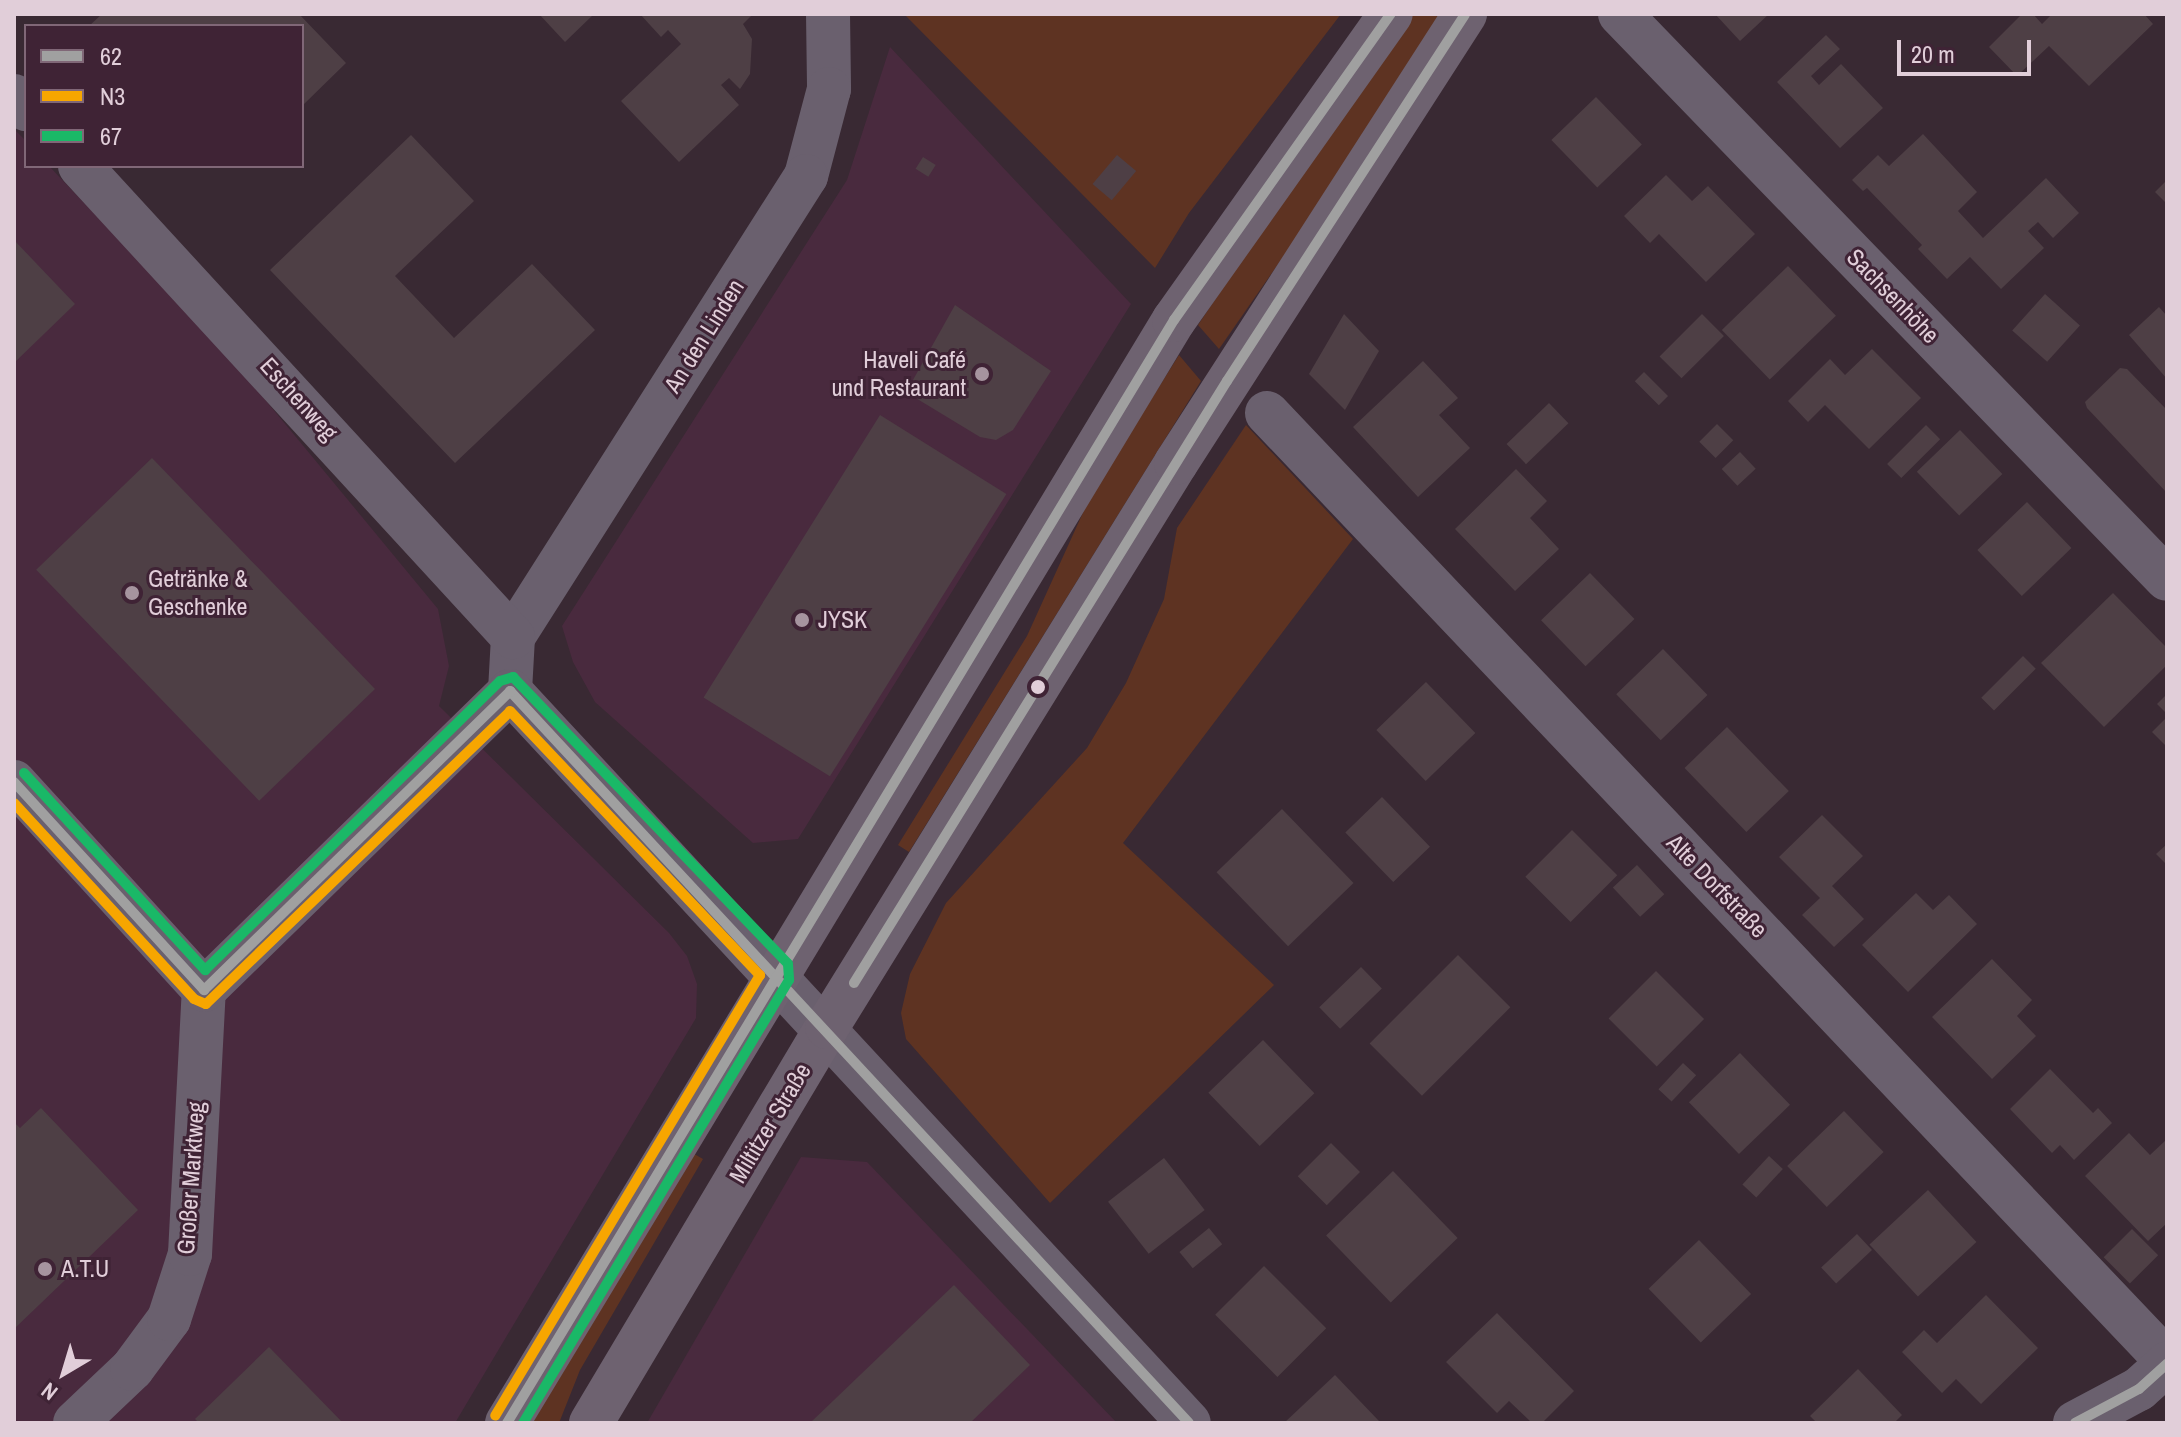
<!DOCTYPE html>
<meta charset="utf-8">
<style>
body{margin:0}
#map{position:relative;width:2181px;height:1437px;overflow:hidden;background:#392933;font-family:"Archivo Narrow",sans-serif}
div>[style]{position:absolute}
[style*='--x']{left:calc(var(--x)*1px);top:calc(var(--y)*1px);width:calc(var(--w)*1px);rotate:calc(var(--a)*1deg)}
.built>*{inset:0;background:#492a3e}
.green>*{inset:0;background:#5e3322}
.building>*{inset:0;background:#4e3f45;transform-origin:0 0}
.street>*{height:44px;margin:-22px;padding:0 22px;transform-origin:22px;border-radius:22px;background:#6a606e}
.secondary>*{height:44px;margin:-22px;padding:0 22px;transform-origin:22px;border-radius:22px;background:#6e6270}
.bus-1>*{height:10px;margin:-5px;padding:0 5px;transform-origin:5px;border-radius:5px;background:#a0a0a0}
.bus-2>*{height:10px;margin:-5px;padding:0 5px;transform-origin:5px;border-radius:5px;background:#f7a600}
.bus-3>*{height:10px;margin:-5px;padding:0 5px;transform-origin:5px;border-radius:5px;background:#1ab867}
.dots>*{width:22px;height:22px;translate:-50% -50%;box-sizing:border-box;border:4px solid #3f2335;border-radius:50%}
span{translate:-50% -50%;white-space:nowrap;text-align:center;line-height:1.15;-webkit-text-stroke:6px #3f2335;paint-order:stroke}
.street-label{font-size:24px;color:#e1ced9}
.poi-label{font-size:24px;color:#e1ced9}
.right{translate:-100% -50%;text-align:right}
.left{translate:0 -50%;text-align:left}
.frame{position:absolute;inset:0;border:16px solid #e1ced9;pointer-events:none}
.legend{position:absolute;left:24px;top:24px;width:280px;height:144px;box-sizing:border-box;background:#3f2335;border:2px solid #806777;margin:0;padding:10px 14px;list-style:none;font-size:24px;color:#e1ced9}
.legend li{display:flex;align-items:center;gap:16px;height:40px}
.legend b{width:40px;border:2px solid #806777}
.north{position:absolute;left:24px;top:1333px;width:80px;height:80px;-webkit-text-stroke:6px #3f2335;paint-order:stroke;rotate:218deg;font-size:22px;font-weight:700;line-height:32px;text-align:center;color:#e1ced9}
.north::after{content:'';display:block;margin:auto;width:28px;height:36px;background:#e1ced9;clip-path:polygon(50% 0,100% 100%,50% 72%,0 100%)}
.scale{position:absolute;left:1897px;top:40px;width:134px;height:36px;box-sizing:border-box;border:4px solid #e1ced9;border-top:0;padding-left:10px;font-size:24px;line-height:28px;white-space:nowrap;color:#e1ced9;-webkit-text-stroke:6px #3f2335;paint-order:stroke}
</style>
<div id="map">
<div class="built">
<div style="clip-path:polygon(890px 47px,1131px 304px,798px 839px,753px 843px,595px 702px,573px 662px,562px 626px,847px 180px)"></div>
<div style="clip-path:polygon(14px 129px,26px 141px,26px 166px,49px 166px,225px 351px,438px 609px,449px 666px,439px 706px,669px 933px,687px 956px,697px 984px,696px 1018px,455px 1423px,14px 1423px)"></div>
<div style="clip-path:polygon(801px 1157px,867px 1162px,1117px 1423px,647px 1423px)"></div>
</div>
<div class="green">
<div style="clip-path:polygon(904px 14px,1341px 14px,1189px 213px,1155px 268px)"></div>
<div style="clip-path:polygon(1407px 14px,1452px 14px,1219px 349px,1198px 325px)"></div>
<div style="clip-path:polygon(1179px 355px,1201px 381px,909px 852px,898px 845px,1027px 636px,1091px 495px)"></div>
<div style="clip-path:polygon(1246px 425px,1353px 539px,1123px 843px,1274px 985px,1050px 1203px,906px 1039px,901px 1013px,910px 974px,946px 903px,1087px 748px,1126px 683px,1164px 599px,1177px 528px)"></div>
<div style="clip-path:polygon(689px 1151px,703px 1159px,580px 1370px,559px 1423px,529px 1423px)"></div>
</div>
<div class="building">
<div style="clip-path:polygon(102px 14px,299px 14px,346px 63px,302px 106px,302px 26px,89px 26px)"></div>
<div style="clip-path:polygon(539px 14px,594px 14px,565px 42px)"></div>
<div style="clip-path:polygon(640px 14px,753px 14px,743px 24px,752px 39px,750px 74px,740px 89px,729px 78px,721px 85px,739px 105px,679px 162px,621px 101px,681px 44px,668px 30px,661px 37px)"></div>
<div style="clip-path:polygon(1715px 14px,1769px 14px,1740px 41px)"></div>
<div style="clip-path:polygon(2022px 14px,2033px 14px,2042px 24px,2052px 14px,2144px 14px,2153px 24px,2089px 86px,2049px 46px,2017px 76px,1989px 47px)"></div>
<div style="clip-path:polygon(1826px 35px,1840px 49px,1811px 76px,1819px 85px,1841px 64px,1883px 108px,1840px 148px,1777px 82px)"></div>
<div style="left:1596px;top:97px;width:66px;height:62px;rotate:46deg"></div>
<div style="clip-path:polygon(1923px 134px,1977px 192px,1958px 211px,1983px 238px,2046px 178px,2079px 213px,2053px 238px,2038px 222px,2028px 231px,2044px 248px,2001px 289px,1970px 257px,1947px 279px,1918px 249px,1922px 245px,1867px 188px,1863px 191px,1852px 180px,1878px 155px,1889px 166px)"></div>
<div style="clip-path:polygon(411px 135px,474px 201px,395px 276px,454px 338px,532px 264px,595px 330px,455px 463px,270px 270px)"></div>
<div style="left:1117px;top:155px;width:25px;height:38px;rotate:40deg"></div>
<div style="left:923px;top:157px;width:15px;height:14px;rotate:32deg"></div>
<div style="clip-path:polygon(1666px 175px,1692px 201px,1708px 186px,1755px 234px,1706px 282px,1659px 234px,1650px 243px,1624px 216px)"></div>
<div style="clip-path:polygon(2167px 180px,2167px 204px,2155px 192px)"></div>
<div style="clip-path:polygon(14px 240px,75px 304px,14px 363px)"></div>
<div style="left:1788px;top:266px;width:69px;height:92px;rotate:46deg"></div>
<div style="left:2045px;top:294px;width:47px;height:49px;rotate:42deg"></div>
<div style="clip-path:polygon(955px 305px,1051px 371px,1013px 430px,996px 440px,980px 437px,914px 397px,909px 387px)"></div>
<div style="clip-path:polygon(2159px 307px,2167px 316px,2167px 379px,2129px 335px)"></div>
<div style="clip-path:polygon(1344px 314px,1379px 351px,1345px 410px,1309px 374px)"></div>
<div style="left:1702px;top:314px;width:31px;height:60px;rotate:45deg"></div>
<div style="clip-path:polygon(1872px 349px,1921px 398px,1869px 449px,1825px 405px,1808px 422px,1788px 401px,1830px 359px,1845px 375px)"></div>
<div style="clip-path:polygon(1423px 361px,1458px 398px,1439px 415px,1470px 448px,1418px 497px,1353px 427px)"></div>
<div style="clip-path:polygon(2120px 368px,2127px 369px,2167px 410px,2167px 493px,2087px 408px,2085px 402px)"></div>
<div style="left:1644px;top:372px;width:34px;height:13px;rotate:45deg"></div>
<div style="left:1549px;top:403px;width:28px;height:59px;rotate:46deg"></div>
<div style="left:880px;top:415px;width:149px;height:333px;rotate:32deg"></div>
<div style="left:1717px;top:424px;width:23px;height:25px;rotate:45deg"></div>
<div style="left:1926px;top:425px;width:20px;height:55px;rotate:45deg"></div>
<div style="left:1960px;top:430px;width:61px;height:60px;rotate:46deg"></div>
<div style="left:1740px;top:452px;width:23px;height:25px;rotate:47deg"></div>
<div style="left:152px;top:458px;width:321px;height:161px;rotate:46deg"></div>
<div style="clip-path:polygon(1516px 469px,1547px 501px,1530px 518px,1559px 549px,1515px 591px,1455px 529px)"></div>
<div style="left:2027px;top:502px;width:64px;height:69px;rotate:46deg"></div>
<div style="left:1590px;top:573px;width:64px;height:68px;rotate:46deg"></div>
<div style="clip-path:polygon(2113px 593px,2167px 648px,2167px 665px,2104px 727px,2041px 663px)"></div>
<div style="left:1663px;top:649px;width:64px;height:65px;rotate:46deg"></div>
<div style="left:2023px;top:656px;width:18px;height:59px;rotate:45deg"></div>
<div style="left:1426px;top:682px;width:71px;height:69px;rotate:46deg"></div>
<div style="clip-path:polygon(2167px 694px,2167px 714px,2157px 704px)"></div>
<div style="clip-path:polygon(2167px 717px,2167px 747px,2152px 732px)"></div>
<div style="left:1727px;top:727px;width:89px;height:59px;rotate:46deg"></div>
<div style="left:1382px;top:797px;width:69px;height:51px;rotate:46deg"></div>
<div style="left:1282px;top:809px;width:103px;height:91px;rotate:46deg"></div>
<div style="clip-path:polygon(1822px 815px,1863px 856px,1832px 886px,1864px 919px,1834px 947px,1802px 915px,1820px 898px,1779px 857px)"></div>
<div style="left:1572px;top:830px;width:64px;height:66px;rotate:45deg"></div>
<div style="clip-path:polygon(2167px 844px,2167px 865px,2156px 854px)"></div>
<div style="left:1637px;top:865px;width:40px;height:33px;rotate:47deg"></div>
<div style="clip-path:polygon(1916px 893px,1933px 910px,1949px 895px,1977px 924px,1908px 992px,1862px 945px)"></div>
<div style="left:1458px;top:955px;width:74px;height:125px;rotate:45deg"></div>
<div style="clip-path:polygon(1992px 959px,2032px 1000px,2017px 1016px,2036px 1036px,1992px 1079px,1932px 1017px)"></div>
<div style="left:1361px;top:967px;width:30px;height:58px;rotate:46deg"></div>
<div style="left:1656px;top:971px;width:68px;height:67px;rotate:45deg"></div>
<div style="left:1263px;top:1040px;width:74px;height:76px;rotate:46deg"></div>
<div style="left:1740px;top:1053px;width:72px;height:71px;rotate:46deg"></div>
<div style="left:1683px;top:1063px;width:18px;height:36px;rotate:43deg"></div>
<div style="clip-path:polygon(2050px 1069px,2093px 1113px,2098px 1108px,2112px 1123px,2074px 1160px,2060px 1145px,2052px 1153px,2010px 1109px)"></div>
<div style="clip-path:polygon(41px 1108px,138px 1210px,14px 1329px,14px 1122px,20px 1128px)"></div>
<div style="left:1844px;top:1111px;width:57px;height:79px;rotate:46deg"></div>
<div style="clip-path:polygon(2129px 1133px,2150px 1155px,2167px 1139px,2167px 1223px,2148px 1241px,2085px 1176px)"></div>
<div style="left:1331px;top:1143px;width:41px;height:47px;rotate:45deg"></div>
<div style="left:1769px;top:1156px;width:19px;height:39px;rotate:43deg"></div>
<div style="left:1164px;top:1158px;width:66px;height:71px;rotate:52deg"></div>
<div style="left:1393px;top:1171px;width:93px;height:93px;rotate:46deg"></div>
<div style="left:1928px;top:1190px;width:71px;height:80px;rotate:47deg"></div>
<div style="left:1209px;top:1228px;width:21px;height:38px;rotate:51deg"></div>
<div style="left:2132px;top:1229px;width:37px;height:40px;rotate:45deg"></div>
<div style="left:1857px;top:1234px;width:22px;height:49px;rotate:47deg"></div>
<div style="left:1699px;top:1240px;width:75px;height:70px;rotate:46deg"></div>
<div style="left:1264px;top:1266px;width:88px;height:69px;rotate:45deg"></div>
<div style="clip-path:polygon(954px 1285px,1030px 1365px,970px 1423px,810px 1423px)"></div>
<div style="clip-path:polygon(1986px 1295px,2038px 1348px,1981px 1404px,1956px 1379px,1942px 1393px,1902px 1352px,1924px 1330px,1937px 1343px)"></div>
<div style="clip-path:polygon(1497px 1313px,1574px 1391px,1542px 1423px,1532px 1423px,1509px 1401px,1497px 1413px,1446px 1362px)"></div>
<div style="clip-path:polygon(269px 1347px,343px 1423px,199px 1423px,195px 1419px)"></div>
<div style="clip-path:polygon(1858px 1369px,1902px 1415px,1894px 1423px,1817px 1423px,1810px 1416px)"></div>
<div style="clip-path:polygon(1335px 1375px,1379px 1421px,1284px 1423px)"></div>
</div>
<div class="street">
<div style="--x:828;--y:14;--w:75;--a:89.2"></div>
<div style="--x:829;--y:89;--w:90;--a:104.8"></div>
<div style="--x:806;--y:176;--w:546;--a:122.44"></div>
<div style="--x:513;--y:637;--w:54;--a:93.2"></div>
<div style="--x:510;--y:691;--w:998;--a:47.15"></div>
<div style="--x:1620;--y:14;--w:786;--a:45.93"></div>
<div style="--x:14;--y:96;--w:18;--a:47"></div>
<div style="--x:80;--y:166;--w:640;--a:47.41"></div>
<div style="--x:1267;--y:413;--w:1307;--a:46.49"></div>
<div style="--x:14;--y:782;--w:282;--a:47.6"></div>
<div style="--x:75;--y:1423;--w:79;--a:-43.5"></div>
<div style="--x:132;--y:1369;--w:62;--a:-53.5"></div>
<div style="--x:169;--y:1319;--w:68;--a:-72.1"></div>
<div style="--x:190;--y:1254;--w:264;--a:-87"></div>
<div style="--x:204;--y:990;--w:428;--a:-44.3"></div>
<div style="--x:2075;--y:1423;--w:72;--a:-28"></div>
<div style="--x:2139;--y:1389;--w:38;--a:-42"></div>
</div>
<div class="secondary">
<div style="--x:507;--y:1423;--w:1289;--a:-58.84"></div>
<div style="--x:1174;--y:320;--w:375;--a:-54.7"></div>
<div style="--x:591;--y:1423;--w:461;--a:-59.2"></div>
<div style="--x:827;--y:1027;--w:663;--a:-58.25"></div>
<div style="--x:1176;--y:463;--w:534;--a:-57.23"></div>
</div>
<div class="bus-1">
<div style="--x:510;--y:691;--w:998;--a:47.15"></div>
<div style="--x:14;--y:782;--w:282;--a:47.6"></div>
<div style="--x:854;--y:983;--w:708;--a:-58.22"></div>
<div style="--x:1227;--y:381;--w:437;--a:-57"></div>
<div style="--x:204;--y:990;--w:428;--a:-44.3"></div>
<div style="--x:507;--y:1423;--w:1289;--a:-58.84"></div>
<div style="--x:1174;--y:320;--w:375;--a:-54.7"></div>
<div style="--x:2075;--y:1423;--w:72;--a:-28"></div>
<div style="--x:2139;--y:1389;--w:38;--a:-42"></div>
</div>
<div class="bus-2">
<div style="--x:14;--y:803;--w:266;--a:47.4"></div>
<div style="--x:194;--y:999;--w:13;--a:23"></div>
<div style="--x:206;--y:1004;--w:422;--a:-43.9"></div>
<div style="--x:510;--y:711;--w:364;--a:46.6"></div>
<div style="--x:760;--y:975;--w:514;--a:121"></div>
</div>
<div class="bus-3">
<div style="--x:24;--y:773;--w:268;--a:47.4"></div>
<div style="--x:205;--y:970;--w:413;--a:-44.4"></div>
<div style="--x:500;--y:681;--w:14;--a:-17"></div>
<div style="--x:513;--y:677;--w:397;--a:46.2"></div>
<div style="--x:788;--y:964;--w:16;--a:86"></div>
<div style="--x:789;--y:980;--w:517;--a:120.98"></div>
</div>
<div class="dots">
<div style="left:982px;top:374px;background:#a6949f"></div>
<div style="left:132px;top:593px;background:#a6949f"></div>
<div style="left:802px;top:620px;background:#a6949f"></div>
<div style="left:1038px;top:687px;background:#e1ced9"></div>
<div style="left:45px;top:1269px;background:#a6949f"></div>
</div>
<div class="street-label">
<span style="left:1893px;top:296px;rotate:46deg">Sachsenhöhe</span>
<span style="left:704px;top:336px;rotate:-58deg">An den Linden</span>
<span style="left:299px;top:399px;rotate:48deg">Eschenweg</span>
<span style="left:1717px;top:886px;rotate:46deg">Alte Dorfstraße</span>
<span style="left:770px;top:1123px;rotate:-59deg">Miltitzer Straße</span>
<span style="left:191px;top:1178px;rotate:-86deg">Großer Marktweg</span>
</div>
<div class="poi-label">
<span class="right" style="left:966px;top:374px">Haveli Café<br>und Restaurant</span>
<span class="left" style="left:148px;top:593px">Getränke &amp;<br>Geschenke</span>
<span class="left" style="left:818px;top:620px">JYSK</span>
<span class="left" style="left:61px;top:1269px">A.T.U</span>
</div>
<div class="frame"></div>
<ul class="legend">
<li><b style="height:10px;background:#a0a0a0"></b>62</li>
<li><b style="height:10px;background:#f7a600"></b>N3</li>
<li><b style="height:10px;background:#1ab867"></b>67</li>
</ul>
<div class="north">N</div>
<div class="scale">20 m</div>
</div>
